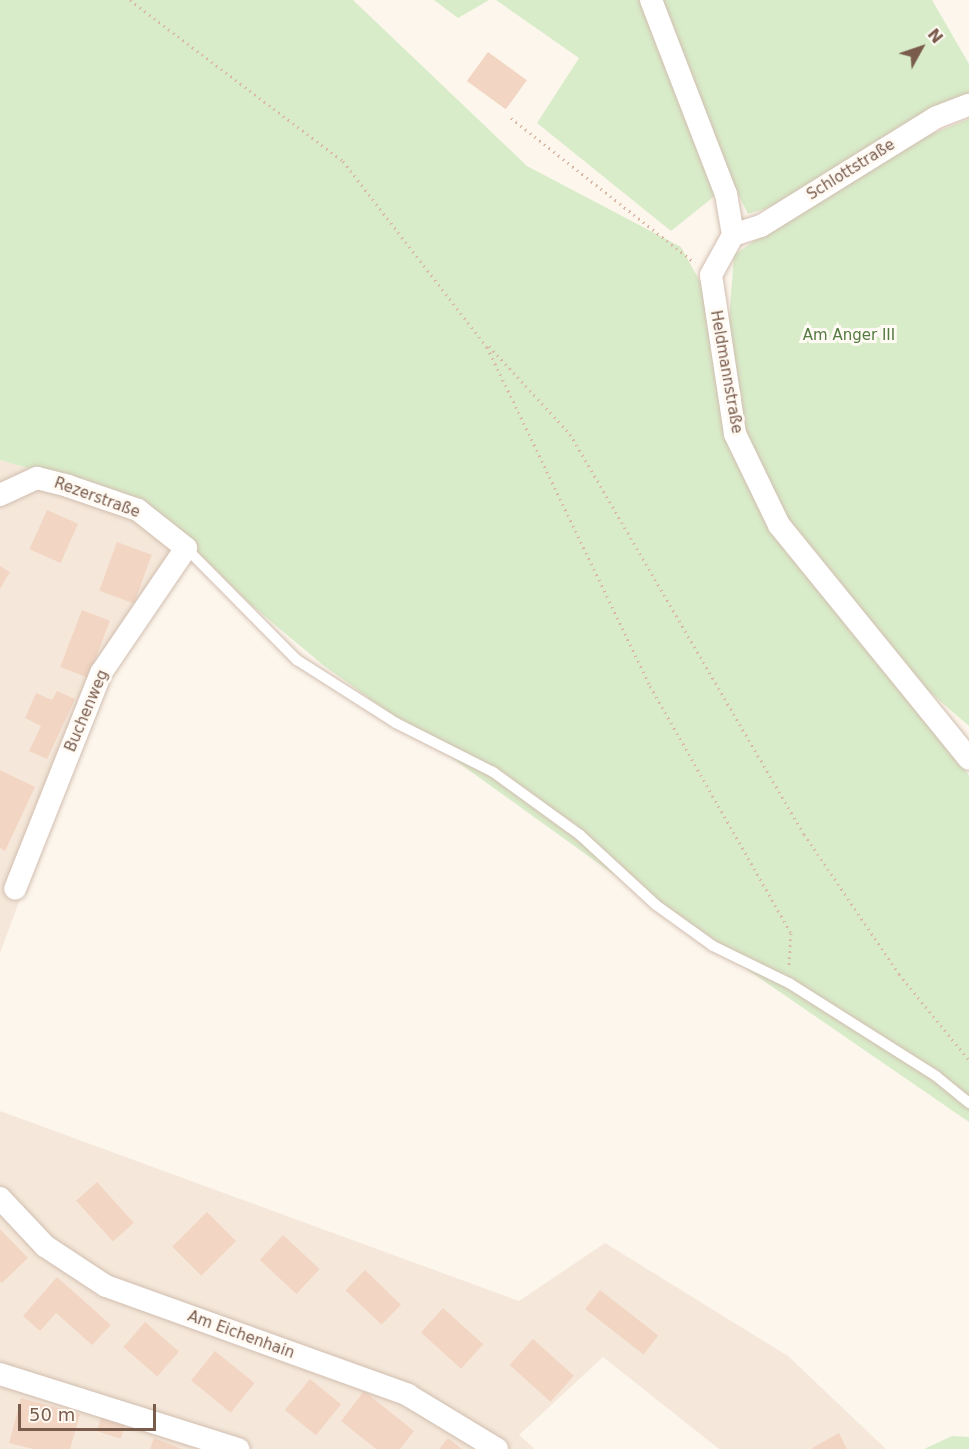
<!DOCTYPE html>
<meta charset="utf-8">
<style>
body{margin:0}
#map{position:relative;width:969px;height:1449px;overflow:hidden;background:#fdf6ec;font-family:"DejaVu Sans",sans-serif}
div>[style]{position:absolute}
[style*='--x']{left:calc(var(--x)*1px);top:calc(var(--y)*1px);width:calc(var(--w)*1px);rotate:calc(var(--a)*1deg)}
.residential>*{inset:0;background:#f5e8da}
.green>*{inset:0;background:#d8ecc9}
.building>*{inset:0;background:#f3d5c3;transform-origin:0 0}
.path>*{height:3px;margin-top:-1.5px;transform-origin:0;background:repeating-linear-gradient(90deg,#d9b8a5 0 1.5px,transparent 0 6px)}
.roads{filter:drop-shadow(0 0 2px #d1beb0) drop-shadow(0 0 2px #d1beb0)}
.service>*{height:10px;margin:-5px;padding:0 5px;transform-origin:5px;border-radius:5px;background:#fff}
.minor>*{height:22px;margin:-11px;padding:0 11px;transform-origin:11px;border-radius:11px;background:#fff}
span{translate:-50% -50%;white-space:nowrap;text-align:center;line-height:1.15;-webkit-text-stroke:6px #fffaf3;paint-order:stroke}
.street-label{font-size:15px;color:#7a5c4d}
.park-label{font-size:15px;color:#537a41}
.north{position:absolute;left:891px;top:18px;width:60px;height:60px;-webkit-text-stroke:4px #fffaf3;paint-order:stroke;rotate:50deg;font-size:16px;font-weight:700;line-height:24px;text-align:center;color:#7a5c4d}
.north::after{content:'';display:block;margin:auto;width:21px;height:27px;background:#7a5c4d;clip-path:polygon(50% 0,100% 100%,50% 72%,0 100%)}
.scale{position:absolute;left:18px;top:1404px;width:138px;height:27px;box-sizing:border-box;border:3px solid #7a5c4d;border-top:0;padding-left:8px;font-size:18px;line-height:21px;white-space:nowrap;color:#7a5c4d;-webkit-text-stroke:4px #fffaf3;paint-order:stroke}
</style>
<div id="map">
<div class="residential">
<div style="clip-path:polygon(0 460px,148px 504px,193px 547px,101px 682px,0 953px)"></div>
<div style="clip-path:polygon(0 1111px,519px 1301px,605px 1243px,788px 1356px,886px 1449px,719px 1449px,603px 1357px,519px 1435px,535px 1449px,0 1449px)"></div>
</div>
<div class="green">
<div style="clip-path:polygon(0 0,353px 0,527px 166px,681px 247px,728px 333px,734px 255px,879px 155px,969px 119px,969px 726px,917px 681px,969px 776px,969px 1122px,713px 946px,323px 665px,250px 604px,148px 504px,0 460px)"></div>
<div style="clip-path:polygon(434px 0,489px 0,458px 18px)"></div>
<div style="clip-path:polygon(496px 0,932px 0,969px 64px,969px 94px,943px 104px,770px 207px,748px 214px,732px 182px,671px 231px,537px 123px,579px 58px)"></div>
<div style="clip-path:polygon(952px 1436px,969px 1437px,969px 1449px,924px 1449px)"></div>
</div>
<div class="building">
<div style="left:488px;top:52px;width:48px;height:36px;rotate:36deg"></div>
<div style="left:47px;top:510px;width:34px;height:43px;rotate:24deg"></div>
<div style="left:117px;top:542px;width:37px;height:52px;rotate:20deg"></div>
<div style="clip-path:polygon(0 566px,10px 572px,0 589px)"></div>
<div style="left:82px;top:610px;width:30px;height:61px;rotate:21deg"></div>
<div style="clip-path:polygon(57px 691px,75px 699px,47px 759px,29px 751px,41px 726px,25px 718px,36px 693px,52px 700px)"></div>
<div style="clip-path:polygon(0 770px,35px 787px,5px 851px,0 848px)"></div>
<div style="left:97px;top:1182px;width:55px;height:28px;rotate:48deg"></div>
<div style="left:207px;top:1212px;width:41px;height:49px;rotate:45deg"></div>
<div style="clip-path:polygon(0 1229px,28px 1258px,2px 1283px,0 1281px)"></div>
<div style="left:283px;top:1235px;width:50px;height:34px;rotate:43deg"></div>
<div style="left:365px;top:1270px;width:50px;height:28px;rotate:44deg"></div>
<div style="clip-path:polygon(57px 1277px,111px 1325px,92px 1345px,56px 1313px,40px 1331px,23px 1316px)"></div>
<div style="left:600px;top:1290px;width:74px;height:24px;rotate:38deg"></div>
<div style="left:443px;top:1308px;width:54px;height:33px;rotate:42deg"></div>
<div style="left:145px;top:1322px;width:45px;height:33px;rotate:41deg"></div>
<div style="left:533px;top:1339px;width:55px;height:35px;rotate:42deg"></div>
<div style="left:215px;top:1351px;width:51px;height:38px;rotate:39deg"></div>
<div style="left:310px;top:1379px;width:40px;height:40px;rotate:39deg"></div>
<div style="clip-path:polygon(364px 1391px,414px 1431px,400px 1449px,376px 1449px,341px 1421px)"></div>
<div style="clip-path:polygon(21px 1398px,80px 1414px,70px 1449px,33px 1449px,9px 1443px)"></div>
<div style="left:103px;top:1412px;width:25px;height:20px;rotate:18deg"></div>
<div style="clip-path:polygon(839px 1433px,847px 1449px,813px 1449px,812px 1448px)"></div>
<div style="clip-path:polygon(154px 1438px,182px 1449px,150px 1449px)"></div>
<div style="clip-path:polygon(448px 1438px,462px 1449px,439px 1449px)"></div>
</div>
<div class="path">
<div style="--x:130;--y:0;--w:267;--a:37.1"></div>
<div style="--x:343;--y:161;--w:235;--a:52.3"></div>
<div style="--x:487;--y:347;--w:376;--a:64.3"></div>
<div style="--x:650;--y:686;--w:284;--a:60.3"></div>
<div style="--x:791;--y:933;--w:35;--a:93"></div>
<div style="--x:511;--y:118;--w:234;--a:38.2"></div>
<div style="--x:489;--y:346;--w:120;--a:47.4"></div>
<div style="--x:570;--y:434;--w:463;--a:59.7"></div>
<div style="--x:804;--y:834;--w:169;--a:55.8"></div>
<div style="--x:899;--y:974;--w:111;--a:50.9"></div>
</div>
<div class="roads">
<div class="service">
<div style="--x:186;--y:548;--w:158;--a:45.3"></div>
<div style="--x:297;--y:660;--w:117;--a:32.5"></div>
<div style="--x:396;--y:723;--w:109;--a:26.8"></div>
<div style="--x:493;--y:772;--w:107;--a:35.9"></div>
<div style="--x:580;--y:835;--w:103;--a:42.6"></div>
<div style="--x:656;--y:905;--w:70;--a:35.7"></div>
<div style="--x:713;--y:946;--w:85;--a:26"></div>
<div style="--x:789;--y:983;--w:174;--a:32.3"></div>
<div style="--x:936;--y:1076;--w:43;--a:39.3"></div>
</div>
<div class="minor">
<div style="--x:651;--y:0;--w:208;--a:68.9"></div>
<div style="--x:726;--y:194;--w:42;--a:80.3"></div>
<div style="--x:733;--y:235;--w:46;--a:118.8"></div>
<div style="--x:711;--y:275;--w:161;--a:81.4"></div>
<div style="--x:735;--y:434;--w:101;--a:64.2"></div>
<div style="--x:779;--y:525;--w:301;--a:50.9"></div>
<div style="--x:733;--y:235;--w:29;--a:-18"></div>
<div style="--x:761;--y:226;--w:207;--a:-31.8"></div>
<div style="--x:937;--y:117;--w:34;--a:-21"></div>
<div style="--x:0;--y:495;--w:41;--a:-24.7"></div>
<div style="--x:37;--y:478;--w:32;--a:14"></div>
<div style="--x:68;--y:486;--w:74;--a:18.9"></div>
<div style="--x:138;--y:510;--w:61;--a:38.4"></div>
<div style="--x:186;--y:548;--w:151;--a:124.2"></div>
<div style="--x:101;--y:673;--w:232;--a:111.7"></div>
<div style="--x:0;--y:1198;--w:66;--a:46.8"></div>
<div style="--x:45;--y:1246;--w:73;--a:33.3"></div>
<div style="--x:106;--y:1286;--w:321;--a:19.8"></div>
<div style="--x:408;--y:1395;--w:104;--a:31.2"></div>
<div style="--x:0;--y:1374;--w:250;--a:17.5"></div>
</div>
</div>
<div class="street-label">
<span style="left:851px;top:170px;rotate:-32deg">Schlottstraße</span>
<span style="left:726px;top:372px;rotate:80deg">Heldmannstraße</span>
<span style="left:97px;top:498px;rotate:20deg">Rezerstraße</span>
<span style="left:87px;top:711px;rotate:-67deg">Buchenweg</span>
<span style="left:241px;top:1335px;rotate:20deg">Am Eichenhain</span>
</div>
<div class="park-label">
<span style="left:849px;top:336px">Am Anger III</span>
</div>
<div class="north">N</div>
<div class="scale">50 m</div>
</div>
